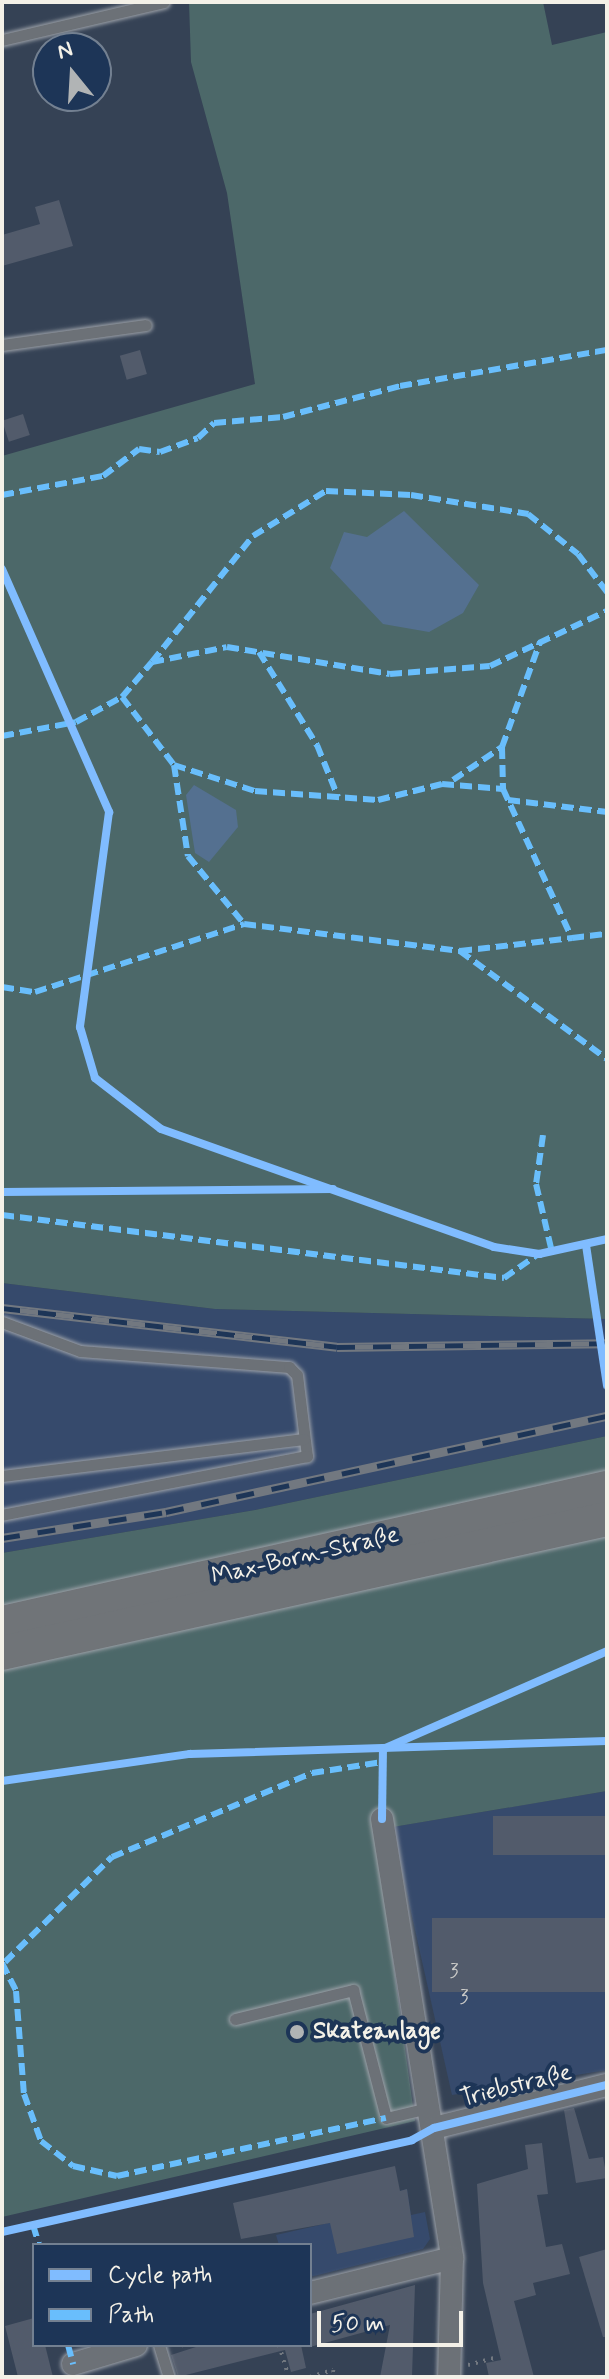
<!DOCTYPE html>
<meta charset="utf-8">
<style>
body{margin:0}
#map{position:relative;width:609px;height:2379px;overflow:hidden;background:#354255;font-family:Mynerve,sans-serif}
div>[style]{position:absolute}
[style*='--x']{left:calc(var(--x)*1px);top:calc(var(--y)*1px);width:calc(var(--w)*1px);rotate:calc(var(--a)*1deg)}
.built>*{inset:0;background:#364a6c}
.green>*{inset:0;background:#4c6869}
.water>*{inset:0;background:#547090}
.building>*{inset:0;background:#525b6b;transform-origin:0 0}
.path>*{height:4px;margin-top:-2px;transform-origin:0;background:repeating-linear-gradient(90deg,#727880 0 2px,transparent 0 8px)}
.roads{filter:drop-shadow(0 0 2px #9ca1a8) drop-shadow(0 0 2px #9ca1a8)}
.service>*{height:11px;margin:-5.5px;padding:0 5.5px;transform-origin:5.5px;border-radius:5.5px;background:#6c7177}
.minor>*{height:22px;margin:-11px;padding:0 11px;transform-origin:11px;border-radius:11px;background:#6c7177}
.primary>*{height:34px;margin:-17px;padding:0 17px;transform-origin:17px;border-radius:17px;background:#707478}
.rail>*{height:9px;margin-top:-4.5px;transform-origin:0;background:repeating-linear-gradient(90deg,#1d3557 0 18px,#727880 0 36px);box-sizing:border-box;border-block:2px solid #727880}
.quiet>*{height:6px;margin-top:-3px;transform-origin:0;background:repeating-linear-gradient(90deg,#69befc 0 12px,transparent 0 18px)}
.cycleway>*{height:8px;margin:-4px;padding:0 4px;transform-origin:4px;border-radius:4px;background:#80bcff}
.dots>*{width:22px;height:22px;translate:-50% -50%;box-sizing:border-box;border:4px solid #1d3557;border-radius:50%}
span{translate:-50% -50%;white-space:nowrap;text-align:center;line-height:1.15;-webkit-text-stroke:8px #1d3557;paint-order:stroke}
.number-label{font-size:20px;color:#ccccc9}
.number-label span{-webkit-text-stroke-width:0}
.street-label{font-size:24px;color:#f4f1e8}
.poi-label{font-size:24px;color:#f4f1e8;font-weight:700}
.left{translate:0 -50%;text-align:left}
.frame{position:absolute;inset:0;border:4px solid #f4f1e8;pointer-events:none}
.legend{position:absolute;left:32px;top:2243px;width:280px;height:104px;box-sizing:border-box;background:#1d3557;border:2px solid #738091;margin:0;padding:10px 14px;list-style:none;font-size:24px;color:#f4f1e8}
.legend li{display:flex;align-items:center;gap:16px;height:40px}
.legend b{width:40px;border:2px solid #738091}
.north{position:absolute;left:32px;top:32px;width:80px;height:80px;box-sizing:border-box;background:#1d3557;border:2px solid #738091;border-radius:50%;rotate:342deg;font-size:22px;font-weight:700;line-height:32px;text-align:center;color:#f4f1e8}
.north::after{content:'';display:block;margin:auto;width:28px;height:36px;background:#b1b4b5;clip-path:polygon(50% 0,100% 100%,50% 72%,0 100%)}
.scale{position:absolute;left:317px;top:2311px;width:146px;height:36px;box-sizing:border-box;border:4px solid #f4f1e8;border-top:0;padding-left:10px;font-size:24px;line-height:28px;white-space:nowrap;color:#f4f1e8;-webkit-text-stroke:6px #1d3557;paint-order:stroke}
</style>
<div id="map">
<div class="built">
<div style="clip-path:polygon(2px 1283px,215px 1309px,607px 1319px,607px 1436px,255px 1510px,2px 1553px)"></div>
<div style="clip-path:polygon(607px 1791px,607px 2070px,452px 2095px,392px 1827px)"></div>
<div style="clip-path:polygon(407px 2189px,411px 2215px,425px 2212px,430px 2239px,423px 2249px,310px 2277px,310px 2245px,279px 2245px,276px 2235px,403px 2206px,400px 2191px)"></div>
</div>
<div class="green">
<div style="clip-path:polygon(189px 2px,543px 2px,552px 45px,607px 32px,607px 1319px,215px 1309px,2px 1283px,2px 456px,255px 384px,227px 193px,191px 62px)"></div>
<div style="clip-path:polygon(607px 1436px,607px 1791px,375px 1830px,415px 2121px,2px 2217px,2px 1553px,255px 1510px)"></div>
</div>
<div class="water">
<div style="clip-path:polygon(404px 511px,479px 585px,463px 613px,429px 632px,383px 624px,330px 568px,344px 532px,367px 537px)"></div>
<div style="clip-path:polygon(194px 785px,236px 810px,238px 827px,209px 862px,195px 853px,186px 795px)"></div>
</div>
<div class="building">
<div style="clip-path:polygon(59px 200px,73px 246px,2px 266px,2px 235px,40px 224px,35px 207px)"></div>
<div style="left:140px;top:350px;width:25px;height:21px;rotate:74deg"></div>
<div style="left:23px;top:414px;width:22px;height:22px;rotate:72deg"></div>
<div style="left:607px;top:1816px;width:39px;height:114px;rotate:90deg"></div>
<div style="left:607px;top:1918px;width:74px;height:175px;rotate:90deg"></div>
<div style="clip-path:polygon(574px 2108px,589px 2159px,603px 2157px,607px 2178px,576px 2183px,564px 2110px)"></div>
<div style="clip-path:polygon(542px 2143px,548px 2194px,537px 2195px,546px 2247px,562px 2244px,570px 2274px,533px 2283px,536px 2295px,514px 2301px,534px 2377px,489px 2377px,486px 2363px,501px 2360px,483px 2283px,477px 2184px,528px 2169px,525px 2145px)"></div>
<div style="clip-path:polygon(395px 2166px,400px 2191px,407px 2189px,414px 2237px,337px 2254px,330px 2223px,241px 2239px,233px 2203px)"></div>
<div style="clip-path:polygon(607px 2249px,607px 2337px,603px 2337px,579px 2257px)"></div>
<div style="clip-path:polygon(415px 2285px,412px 2377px,380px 2377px,390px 2325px,310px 2347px,310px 2314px)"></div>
<div style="clip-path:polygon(34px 2318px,34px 2345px,45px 2345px,53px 2377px,18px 2377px,5px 2326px)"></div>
<div style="clip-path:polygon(202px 2345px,301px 2345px,306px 2368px,291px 2372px,285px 2350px,178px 2377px,171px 2355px)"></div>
</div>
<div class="path">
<div style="--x:184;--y:2345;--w:5;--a:68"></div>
<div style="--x:279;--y:2345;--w:34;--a:73"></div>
<div style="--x:468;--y:2365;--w:31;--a:-15"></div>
<div style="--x:310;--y:2377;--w:24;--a:-17"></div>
<div style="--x:333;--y:2370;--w:7;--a:74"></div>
</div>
<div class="roads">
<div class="service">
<div style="--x:2;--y:40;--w:166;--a:-13.2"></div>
<div style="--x:2;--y:345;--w:145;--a:-7.9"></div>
<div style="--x:2;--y:1322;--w:83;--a:20.4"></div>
<div style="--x:80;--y:1351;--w:210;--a:4.4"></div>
<div style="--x:289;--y:1367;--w:11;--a:45"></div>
<div style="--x:297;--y:1375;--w:82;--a:83"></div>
<div style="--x:307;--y:1456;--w:311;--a:169.1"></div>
<div style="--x:2;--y:1476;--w:304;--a:-7"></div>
<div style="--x:235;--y:2019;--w:122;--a:-13.8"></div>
<div style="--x:353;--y:1990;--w:132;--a:75.5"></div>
<div style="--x:386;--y:2118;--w:47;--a:-13.4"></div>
<div style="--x:159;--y:2345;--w:34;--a:73"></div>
</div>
<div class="minor">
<div style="--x:382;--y:1819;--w:445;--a:80.9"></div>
<div style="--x:452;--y:2258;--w:119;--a:91.4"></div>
<div style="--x:434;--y:2128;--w:178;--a:-14"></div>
<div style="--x:310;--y:2293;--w:146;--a:-13.8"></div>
<div style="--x:73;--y:2364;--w:66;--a:-16.8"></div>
</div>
<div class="primary">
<div style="--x:2;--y:1623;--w:620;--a:-12.58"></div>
<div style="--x:2;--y:1653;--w:620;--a:-12.49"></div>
</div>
</div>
<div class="rail">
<div style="--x:2;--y:1308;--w:337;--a:6.6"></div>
<div style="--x:337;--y:1347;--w:270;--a:-0.8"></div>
<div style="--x:2;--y:1538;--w:166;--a:-9"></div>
<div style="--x:166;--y:1512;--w:451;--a:-12.3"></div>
</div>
<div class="quiet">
<div style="--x:2;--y:495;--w:103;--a:-10.7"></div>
<div style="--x:103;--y:476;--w:45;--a:-36.9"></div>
<div style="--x:139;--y:449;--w:21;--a:8"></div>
<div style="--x:160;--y:452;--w:40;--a:-20.2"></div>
<div style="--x:198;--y:438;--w:22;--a:-43"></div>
<div style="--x:214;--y:423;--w:69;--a:-5"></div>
<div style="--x:283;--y:417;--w:121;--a:-14.8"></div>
<div style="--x:400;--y:386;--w:210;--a:-9.9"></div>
<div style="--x:259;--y:652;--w:110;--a:58.1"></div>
<div style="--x:317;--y:745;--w:56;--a:68"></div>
<div style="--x:152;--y:662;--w:161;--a:-51.3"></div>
<div style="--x:253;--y:536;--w:86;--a:-31.7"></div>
<div style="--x:326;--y:491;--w:85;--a:2.7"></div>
<div style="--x:411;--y:495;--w:119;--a:9.2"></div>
<div style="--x:528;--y:514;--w:64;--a:38.7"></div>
<div style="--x:578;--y:554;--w:48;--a:52.7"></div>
<div style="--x:122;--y:697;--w:86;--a:52.6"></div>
<div style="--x:174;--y:765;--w:85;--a:17.8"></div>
<div style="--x:255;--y:791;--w:123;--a:4.2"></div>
<div style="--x:378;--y:800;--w:66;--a:-14"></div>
<div style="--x:442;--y:784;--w:61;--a:4.7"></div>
<div style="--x:503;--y:789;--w:164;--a:65.2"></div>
<div style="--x:572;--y:938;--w:35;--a:-7"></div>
<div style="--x:2;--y:736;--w:75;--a:-10.7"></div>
<div style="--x:76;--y:722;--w:52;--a:-28.5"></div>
<div style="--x:122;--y:697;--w:46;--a:-49.4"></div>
<div style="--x:152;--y:662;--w:76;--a:-11.3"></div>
<div style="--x:227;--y:647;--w:165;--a:9.4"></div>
<div style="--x:390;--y:674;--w:100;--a:-4.6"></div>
<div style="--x:490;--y:666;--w:129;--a:-25.2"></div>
<div style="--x:502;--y:747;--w:42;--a:88.6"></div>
<div style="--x:174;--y:765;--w:92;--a:81.3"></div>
<div style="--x:188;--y:856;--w:88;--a:50.5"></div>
<div style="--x:244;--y:924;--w:218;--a:7.1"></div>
<div style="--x:460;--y:951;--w:182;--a:36.3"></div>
<div style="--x:453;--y:780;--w:59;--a:-34"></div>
<div style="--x:502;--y:747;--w:112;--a:-70.1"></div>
<div style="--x:508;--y:800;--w:100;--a:6.9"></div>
<div style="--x:460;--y:951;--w:113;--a:-6.6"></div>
<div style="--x:2;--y:987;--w:33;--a:9"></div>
<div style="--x:35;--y:992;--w:220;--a:-18"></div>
<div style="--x:543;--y:1135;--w:49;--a:98.1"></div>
<div style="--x:536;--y:1184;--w:70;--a:76.8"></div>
<div style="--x:2;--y:1215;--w:506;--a:7.15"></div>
<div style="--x:504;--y:1278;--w:40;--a:-34.9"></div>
<div style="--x:5;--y:1962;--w:150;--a:-44.5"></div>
<div style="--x:112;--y:1857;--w:217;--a:-22.8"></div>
<div style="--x:312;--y:1773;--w:71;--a:-8.9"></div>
<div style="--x:2;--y:1963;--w:31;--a:63"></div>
<div style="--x:16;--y:1991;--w:103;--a:85.6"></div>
<div style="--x:24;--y:2094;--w:50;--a:70.1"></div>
<div style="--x:41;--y:2141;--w:41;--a:38"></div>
<div style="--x:73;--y:2166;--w:45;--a:12.8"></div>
<div style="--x:117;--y:2176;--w:275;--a:-12.2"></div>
<div style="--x:33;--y:2225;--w:21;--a:73"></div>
<div style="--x:68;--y:2345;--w:20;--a:75"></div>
</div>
<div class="cycleway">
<div style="--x:2;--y:569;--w:266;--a:66.2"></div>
<div style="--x:109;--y:812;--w:217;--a:97.7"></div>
<div style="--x:80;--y:1027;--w:53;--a:73.6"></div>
<div style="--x:95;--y:1078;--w:83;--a:37.7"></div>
<div style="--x:161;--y:1129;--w:353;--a:19.5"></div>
<div style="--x:494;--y:1247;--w:46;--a:8.8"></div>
<div style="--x:539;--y:1254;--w:70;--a:-12.4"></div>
<div style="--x:2;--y:1192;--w:331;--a:-0.5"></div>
<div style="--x:586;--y:1245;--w:142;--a:81.5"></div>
<div style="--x:2;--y:1781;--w:190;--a:-8.2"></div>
<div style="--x:190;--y:1754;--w:417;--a:-1.8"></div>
<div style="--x:382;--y:1819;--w:70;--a:-89.2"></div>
<div style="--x:383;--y:1749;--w:244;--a:-23.6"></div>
<div style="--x:2;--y:2232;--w:420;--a:-12.6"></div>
<div style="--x:412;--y:2140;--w:25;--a:-29"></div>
<div style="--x:434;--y:2128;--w:178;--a:-14"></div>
</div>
<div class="dots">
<div style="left:297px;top:2032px;background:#b1b4b5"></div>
</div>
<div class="number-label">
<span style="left:454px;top:1971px">3</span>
<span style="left:464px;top:1997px">3</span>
</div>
<div class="street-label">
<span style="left:305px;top:1556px;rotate:-13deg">Max-Born-Straße</span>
<span style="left:516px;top:2086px;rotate:-14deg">Triebstraße</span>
</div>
<div class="poi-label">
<span class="left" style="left:313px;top:2032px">Skateanlage</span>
</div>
<div class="frame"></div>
<ul class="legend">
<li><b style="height:10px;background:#80bcff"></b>Cycle path</li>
<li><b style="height:10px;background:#69befc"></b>Path</li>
</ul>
<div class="north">N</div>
<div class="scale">50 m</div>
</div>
